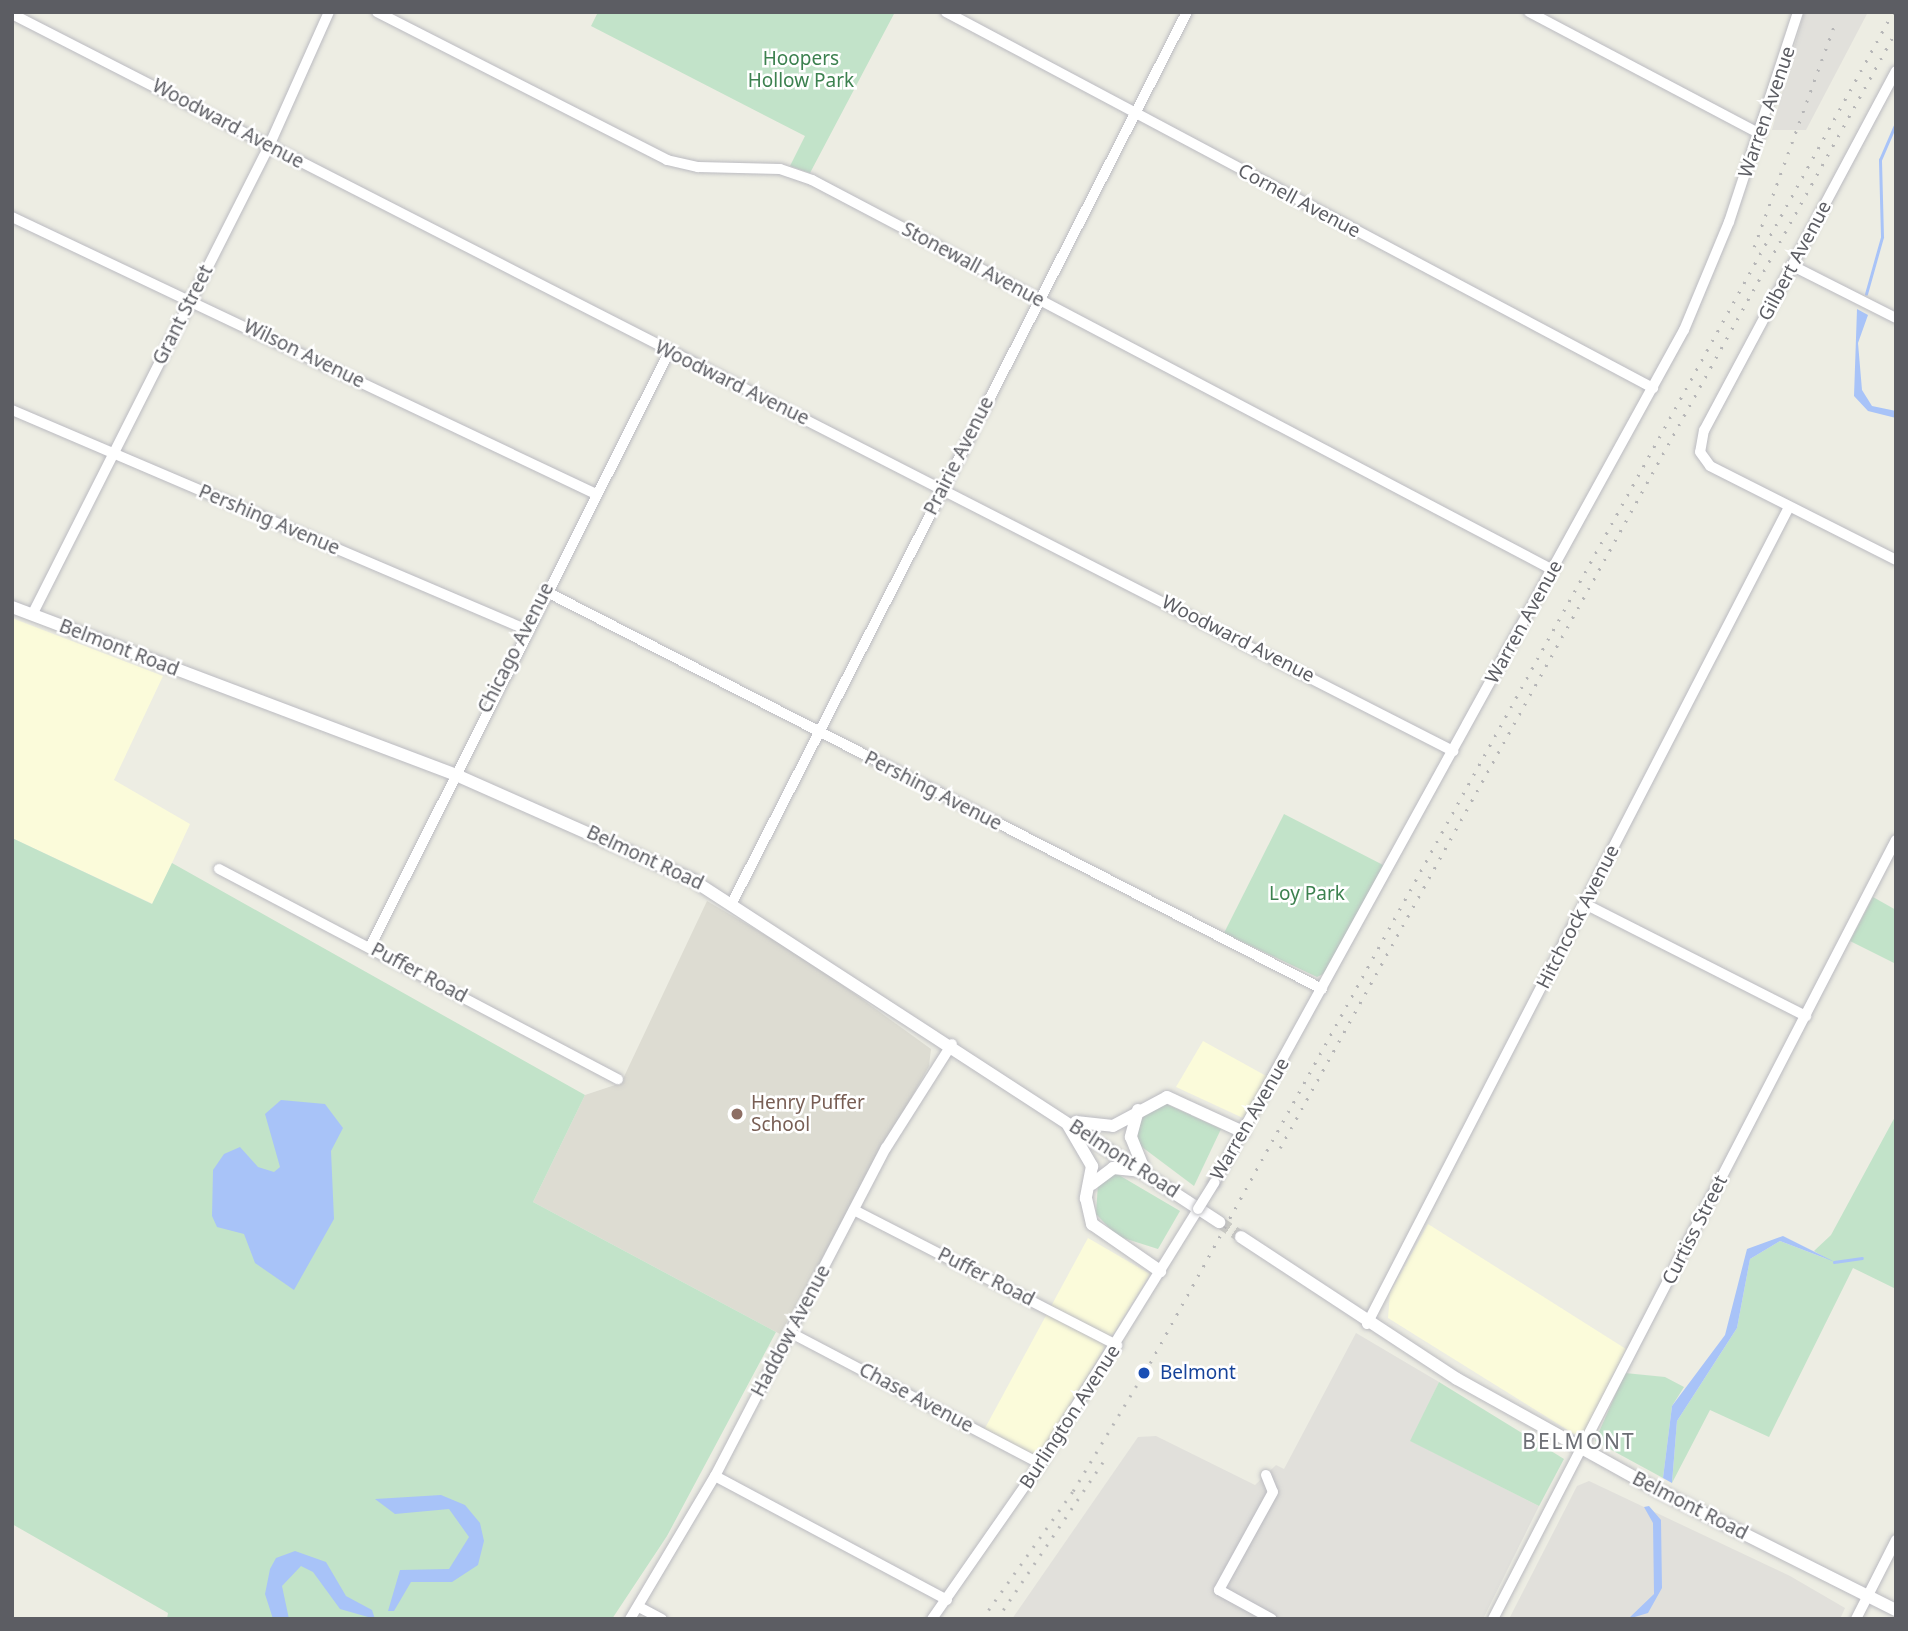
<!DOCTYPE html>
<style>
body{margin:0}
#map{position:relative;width:1908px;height:1631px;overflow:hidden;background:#edede3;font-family:"Noto Sans",sans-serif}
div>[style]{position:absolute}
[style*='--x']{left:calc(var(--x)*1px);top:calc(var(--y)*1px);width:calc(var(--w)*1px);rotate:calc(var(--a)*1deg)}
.commercial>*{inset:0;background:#fbfbda}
.industrial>*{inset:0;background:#e1e0db}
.education>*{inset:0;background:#dddcd2}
.green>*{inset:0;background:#c2e3c9}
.water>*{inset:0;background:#a8c3f8}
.stream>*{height:2.5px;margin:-1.25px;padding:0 1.25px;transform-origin:1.25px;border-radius:1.25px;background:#a8c3f8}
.secondary-tunnel>*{height:12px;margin-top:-6px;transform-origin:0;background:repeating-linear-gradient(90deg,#c9c9c3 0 12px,transparent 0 18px)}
.roads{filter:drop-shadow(0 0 2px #bbbbc1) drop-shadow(0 0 2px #bbbbc1)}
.minor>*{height:10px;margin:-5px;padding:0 5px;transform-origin:5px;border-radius:5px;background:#fff}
.secondary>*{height:12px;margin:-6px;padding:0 6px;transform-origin:6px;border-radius:6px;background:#fff}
.rail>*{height:2.5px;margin-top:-1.25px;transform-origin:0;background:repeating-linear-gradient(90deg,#b6b6b7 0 2px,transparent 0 11px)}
.bridges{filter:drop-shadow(0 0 2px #bbbbc1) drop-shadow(0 0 2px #bbbbc1)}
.minor-bridge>*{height:10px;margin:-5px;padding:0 5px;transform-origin:5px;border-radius:5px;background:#fff}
.dots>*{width:19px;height:19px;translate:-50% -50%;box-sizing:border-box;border:4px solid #fff;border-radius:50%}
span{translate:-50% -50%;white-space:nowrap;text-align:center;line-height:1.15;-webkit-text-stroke:5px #fff;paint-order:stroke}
.park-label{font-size:19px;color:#3c814f}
.street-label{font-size:19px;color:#5c5d63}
.education-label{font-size:19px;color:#785e54}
.left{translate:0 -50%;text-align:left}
.transit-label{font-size:19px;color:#164399}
.neighbourhood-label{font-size:21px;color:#6d6f75;letter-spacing:2px}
.frame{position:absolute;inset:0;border:14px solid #5c5d63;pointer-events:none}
</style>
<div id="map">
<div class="commercial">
<div style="clip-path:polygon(12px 618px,163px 676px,114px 780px,190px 824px,153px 904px,12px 838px)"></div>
<div style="clip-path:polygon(1203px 1041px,1268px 1077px,1243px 1118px,1176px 1087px)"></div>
<div style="clip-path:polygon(1428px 1224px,1626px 1349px,1585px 1431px,1574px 1434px,1388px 1318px,1390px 1293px)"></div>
<div style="clip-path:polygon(1088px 1238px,1150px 1274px,1037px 1458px,984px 1430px)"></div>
</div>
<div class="industrial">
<div style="clip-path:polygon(1804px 12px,1868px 12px,1806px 130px,1772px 130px)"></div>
<div style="clip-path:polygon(1356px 1333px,1439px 1382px,1411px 1441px,1539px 1506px,1483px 1619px,1012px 1619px,1138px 1437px,1156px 1436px,1255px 1485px,1276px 1465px,1284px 1469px)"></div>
<div style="clip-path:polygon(1589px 1481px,1790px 1576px,1845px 1608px,1840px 1619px,1509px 1619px,1577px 1486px)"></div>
</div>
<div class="education">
<div style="clip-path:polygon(707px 901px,805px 958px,931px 1049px,929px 1066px,780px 1334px,533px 1202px,585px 1095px,621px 1083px)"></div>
</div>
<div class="green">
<div style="clip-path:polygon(598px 12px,895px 12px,810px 173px,790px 166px,805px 136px,591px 26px)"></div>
<div style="clip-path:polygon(1284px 814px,1385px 866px,1327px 972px,1317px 977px,1224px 933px)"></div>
<div style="clip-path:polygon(12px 838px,152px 904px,172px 863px,585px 1095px,533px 1202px,776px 1332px,667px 1536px,612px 1619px,167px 1619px,168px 1613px,12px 1524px)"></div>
<div style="clip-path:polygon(1873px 897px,1896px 910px,1896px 964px,1850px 941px)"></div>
<div style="clip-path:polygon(1164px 1103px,1221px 1129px,1194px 1186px,1138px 1144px,1138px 1125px,1148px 1110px)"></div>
<div style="clip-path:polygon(1896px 1115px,1896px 1289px,1853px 1268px,1769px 1437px,1710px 1410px,1672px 1483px,1677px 1421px,1737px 1328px,1750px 1259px,1780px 1241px,1827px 1259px,1814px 1251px,1831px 1235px)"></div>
<div style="clip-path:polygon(1112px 1171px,1180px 1211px,1158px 1249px,1117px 1236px,1096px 1214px,1098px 1183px)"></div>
<div style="clip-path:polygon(1625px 1373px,1665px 1377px,1684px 1387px,1672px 1406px,1663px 1478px,1595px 1441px)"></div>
<div style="clip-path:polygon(1439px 1382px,1564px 1459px,1539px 1506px,1410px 1441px)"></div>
</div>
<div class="water">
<div style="clip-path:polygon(1857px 309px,1868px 315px,1858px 343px,1862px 390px,1872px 406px,1896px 411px,1896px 418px,1868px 411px,1854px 396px)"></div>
<div style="clip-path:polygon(281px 1100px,325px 1104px,343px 1128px,331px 1151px,334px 1219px,294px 1290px,255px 1263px,244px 1234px,217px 1227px,212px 1216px,213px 1170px,224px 1154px,240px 1147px,258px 1167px,274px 1172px,280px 1167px,265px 1114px)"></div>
<div style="clip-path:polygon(1783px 1236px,1835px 1262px,1780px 1241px,1750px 1259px,1737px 1328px,1677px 1421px,1672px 1483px,1663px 1478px,1672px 1406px,1725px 1335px,1747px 1249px)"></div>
<div style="clip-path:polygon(441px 1495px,465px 1505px,480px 1523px,484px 1541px,478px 1565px,452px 1582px,411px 1582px,394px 1611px,388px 1611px,400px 1570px,449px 1569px,469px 1537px,449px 1509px,395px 1514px,375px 1499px)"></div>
<div style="clip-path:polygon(1649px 1506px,1661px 1520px,1662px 1588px,1648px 1613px,1628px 1619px,1654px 1594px,1653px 1523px,1644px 1507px)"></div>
<div style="clip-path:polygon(295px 1551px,326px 1562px,346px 1596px,372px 1610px,375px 1619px,340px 1609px,313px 1572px,301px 1566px,282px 1586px,289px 1619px,273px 1619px,265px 1594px,270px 1569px,276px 1558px)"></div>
</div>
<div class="stream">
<div style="--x:1866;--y:294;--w:59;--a:-74.3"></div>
<div style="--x:1882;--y:237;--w:77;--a:-91.5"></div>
<div style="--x:1880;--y:160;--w:40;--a:-66.6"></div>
<div style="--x:1834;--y:1262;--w:28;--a:-8"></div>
</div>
<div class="secondary-tunnel">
<div style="--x:1219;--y:1222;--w:27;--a:34"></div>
</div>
<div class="roads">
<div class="minor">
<div style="--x:377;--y:12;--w:326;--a:27"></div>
<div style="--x:667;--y:160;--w:32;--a:13"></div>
<div style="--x:698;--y:167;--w:82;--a:1.4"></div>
<div style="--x:780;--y:169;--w:34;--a:19"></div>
<div style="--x:812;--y:180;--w:837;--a:27.76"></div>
<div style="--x:946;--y:12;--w:801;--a:28.01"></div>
<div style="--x:1529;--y:12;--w:261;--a:27.8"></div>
<div style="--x:12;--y:14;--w:1619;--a:27.09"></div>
<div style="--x:1896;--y:71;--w:407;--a:118.1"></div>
<div style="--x:1704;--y:430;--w:22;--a:100"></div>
<div style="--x:1700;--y:452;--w:17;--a:54"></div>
<div style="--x:1710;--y:466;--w:208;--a:26.8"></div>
<div style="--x:12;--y:217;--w:646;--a:25.38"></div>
<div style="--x:1793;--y:266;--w:115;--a:26.8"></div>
<div style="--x:12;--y:410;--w:558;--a:23.12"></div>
<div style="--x:545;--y:591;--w:873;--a:27.12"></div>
<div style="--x:32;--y:615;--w:525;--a:-63.19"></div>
<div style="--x:269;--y:146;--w:147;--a:-65.9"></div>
<div style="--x:219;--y:869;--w:451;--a:27.8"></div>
<div style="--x:733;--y:901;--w:998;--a:-62.95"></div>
<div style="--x:1585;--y:904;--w:248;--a:26.9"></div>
<div style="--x:370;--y:947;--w:666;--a:-63.32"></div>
<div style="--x:1214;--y:1183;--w:974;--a:-61.15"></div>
<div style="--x:1684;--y:330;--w:117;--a:-67.4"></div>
<div style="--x:1729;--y:222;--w:221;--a:-71.8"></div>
<div style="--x:854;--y:1210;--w:296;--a:27.2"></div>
<div style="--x:1367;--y:1324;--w:917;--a:-62.68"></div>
<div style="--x:791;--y:1333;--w:281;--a:27.7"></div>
<div style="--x:1266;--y:1475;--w:18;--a:68"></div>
<div style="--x:1273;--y:1492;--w:112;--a:118.9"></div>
<div style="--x:1219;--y:1590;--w:60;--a:28.7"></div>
<div style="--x:715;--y:1476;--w:263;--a:28.1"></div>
<div style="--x:639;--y:1607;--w:26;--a:28"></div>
<div style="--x:630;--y:1619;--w:166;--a:-59.3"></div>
<div style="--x:715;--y:1476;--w:370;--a:-62.5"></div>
<div style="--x:886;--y:1148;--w:123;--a:-57.6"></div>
<div style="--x:932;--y:1619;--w:189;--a:-55.1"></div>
<div style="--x:1040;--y:1464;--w:300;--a:-58.2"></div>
<div style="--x:1493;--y:1619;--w:877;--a:-62.65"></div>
<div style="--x:1856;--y:1619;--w:89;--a:-63.1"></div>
</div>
<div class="secondary">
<div style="--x:12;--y:607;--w:475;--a:20.7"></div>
<div style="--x:456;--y:775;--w:257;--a:23.9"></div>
<div style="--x:691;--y:879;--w:630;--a:33.01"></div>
<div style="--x:1138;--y:1110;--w:28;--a:105"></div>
<div style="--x:1131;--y:1137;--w:38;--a:68"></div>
<div style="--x:1076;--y:1122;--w:37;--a:6"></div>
<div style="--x:1113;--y:1126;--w:61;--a:-28.2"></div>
<div style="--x:1167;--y:1097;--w:84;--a:24.7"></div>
<div style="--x:1068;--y:1125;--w:48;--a:59.7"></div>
<div style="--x:1092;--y:1166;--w:33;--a:101"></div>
<div style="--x:1086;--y:1198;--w:27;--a:77"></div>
<div style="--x:1092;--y:1224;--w:83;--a:34.7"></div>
<div style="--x:1092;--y:1184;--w:26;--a:-37"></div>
<div style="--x:1113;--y:1168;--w:27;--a:6"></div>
<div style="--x:1241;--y:1237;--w:258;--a:33.3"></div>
<div style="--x:1457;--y:1379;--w:229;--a:29"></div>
<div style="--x:1657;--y:1490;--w:267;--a:26.7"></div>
</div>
</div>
<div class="rail">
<div style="--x:1754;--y:247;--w:238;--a:-70.1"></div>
<div style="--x:1280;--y:1148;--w:1276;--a:-61.12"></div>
<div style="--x:982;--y:1619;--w:157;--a:-54.6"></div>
<div style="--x:1073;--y:1491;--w:149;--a:-59"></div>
<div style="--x:1150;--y:1363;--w:1542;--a:-61.19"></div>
<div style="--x:997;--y:1619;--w:197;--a:-56"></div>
</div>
<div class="bridges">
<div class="minor-bridge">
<div style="--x:1198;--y:1209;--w:31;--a:-58"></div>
</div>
</div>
<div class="dots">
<div style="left:737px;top:1114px;background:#8d6e63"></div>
<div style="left:1144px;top:1373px;background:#1a4fb4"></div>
</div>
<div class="park-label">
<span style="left:801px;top:70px">Hoopers<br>Hollow Park</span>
<span style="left:1307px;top:894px">Loy Park</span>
</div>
<div class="street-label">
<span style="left:1767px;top:112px;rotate:-71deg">Warren Avenue</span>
<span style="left:228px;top:124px;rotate:28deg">Woodward Avenue</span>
<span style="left:1299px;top:201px;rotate:28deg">Cornell Avenue</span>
<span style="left:1795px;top:261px;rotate:-62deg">Gilbert Avenue</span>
<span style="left:973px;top:265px;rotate:28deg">Stonewall Avenue</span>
<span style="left:183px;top:315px;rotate:-63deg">Grant Street</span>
<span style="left:304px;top:354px;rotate:26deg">Wilson Avenue</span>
<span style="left:732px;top:383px;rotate:26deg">Woodward Avenue</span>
<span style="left:959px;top:456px;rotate:-63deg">Prairie Avenue</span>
<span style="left:269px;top:520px;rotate:23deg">Pershing Avenue</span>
<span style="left:1524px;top:622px;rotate:-61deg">Warren Avenue</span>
<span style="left:1238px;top:639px;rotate:27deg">Woodward Avenue</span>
<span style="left:119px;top:648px;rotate:21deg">Belmont Road</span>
<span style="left:516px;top:648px;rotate:-63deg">Chicago Avenue</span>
<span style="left:933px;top:791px;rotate:27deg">Pershing Avenue</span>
<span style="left:645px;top:858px;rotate:25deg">Belmont Road</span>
<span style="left:1578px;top:917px;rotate:-63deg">Hitchcock Avenue</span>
<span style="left:419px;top:973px;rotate:28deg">Puffer Road</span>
<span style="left:1250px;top:1119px;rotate:-60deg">Warren Avenue</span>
<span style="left:1124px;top:1159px;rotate:33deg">Belmont Road</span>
<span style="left:1695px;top:1230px;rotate:-63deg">Curtiss Street</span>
<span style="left:986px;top:1277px;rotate:27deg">Puffer Road</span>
<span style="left:791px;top:1331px;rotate:-62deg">Haddow Avenue</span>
<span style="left:916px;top:1398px;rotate:28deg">Chase Avenue</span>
<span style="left:1070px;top:1417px;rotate:-57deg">Burlington Avenue</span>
<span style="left:1690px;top:1506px;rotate:27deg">Belmont Road</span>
</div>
<div class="education-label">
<span class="left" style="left:751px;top:1114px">Henry Puffer<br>School</span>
</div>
<div class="transit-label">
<span class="left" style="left:1160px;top:1373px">Belmont</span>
</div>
<div class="neighbourhood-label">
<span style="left:1579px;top:1441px">BELMONT</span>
</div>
<div class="frame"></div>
</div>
